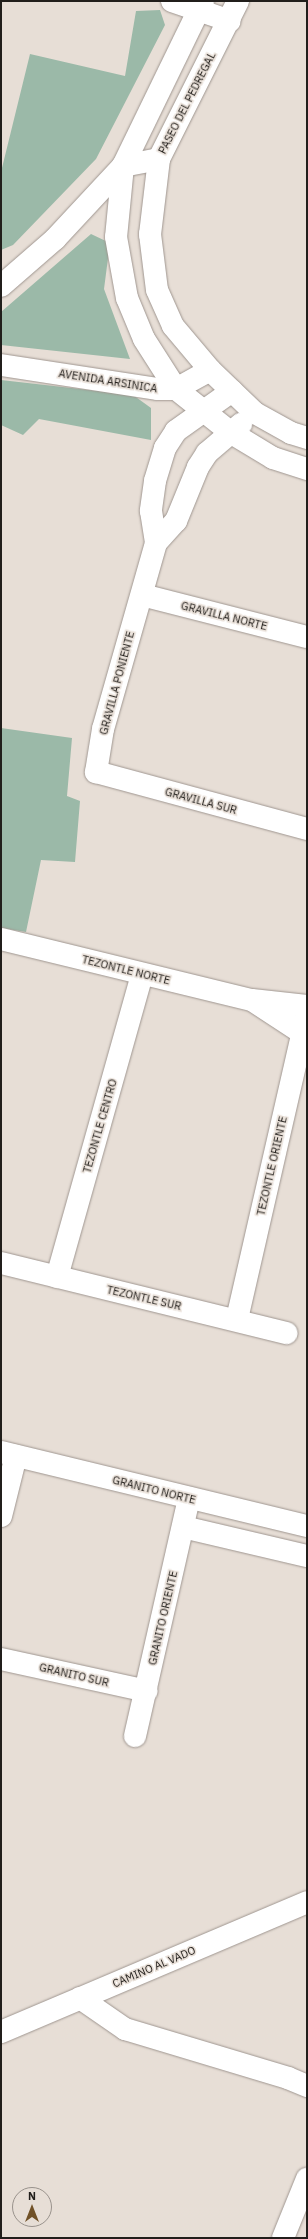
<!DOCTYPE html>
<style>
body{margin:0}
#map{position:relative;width:308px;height:2239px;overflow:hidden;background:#e7ded6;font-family:"IBM Plex Sans",sans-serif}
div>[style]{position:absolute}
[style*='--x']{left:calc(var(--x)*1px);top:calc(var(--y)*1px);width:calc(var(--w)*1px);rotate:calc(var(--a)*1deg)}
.green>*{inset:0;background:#9bb9a8}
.roads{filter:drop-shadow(0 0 1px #9f9690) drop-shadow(0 0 1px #9f9690)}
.minor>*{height:22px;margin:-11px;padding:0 11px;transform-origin:11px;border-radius:11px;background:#fff}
.tertiary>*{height:22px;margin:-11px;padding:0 11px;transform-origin:11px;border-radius:11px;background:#fff}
span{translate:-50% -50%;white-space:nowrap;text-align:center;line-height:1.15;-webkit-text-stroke:3px #e7ded6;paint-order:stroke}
.street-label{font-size:11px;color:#211e1b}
.frame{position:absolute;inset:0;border:2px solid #211e1b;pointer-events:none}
.north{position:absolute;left:12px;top:2187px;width:40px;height:40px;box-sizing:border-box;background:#e7ded6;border:1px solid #98918b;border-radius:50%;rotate:0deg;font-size:11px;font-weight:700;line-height:16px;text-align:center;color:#211e1b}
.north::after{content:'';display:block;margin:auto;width:14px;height:18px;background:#715127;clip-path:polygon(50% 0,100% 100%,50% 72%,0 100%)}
</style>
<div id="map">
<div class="green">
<div style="clip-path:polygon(160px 10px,165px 25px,96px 159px,13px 245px,1px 250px,1px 172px,30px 54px,125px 76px,136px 11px)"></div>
<div style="clip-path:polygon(91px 234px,110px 243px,104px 289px,130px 359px,1px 345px,1px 312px)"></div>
<div style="clip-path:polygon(1px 380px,133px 395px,151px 408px,151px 440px,39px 419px,23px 435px,1px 425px)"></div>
<div style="clip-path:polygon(1px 728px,72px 738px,67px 796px,80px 801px,75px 862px,41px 860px,26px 932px,1px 928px)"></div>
</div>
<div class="roads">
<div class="minor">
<div style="--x:172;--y:1;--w:61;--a:19"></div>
<div style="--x:238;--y:1;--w:177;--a:116.6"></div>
<div style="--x:159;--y:159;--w:76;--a:96.8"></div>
<div style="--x:150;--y:234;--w:56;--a:82.9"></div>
<div style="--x:157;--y:290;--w:39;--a:66"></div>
<div style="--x:173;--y:326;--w:57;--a:49.9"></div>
<div style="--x:210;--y:370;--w:62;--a:43.7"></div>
<div style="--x:255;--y:413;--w:41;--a:29.1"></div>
<div style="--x:291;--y:433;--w:17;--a:17"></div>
<div style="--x:159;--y:159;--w:37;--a:169"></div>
<div style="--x:123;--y:166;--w:71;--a:95.6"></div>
<div style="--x:116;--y:237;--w:62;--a:79.8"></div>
<div style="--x:127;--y:298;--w:44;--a:67.5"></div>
<div style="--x:144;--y:339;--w:59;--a:57.4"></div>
<div style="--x:176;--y:389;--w:69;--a:38.5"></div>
<div style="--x:230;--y:432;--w:50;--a:31.2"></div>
<div style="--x:273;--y:458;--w:36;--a:18"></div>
<div style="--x:1;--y:286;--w:72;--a:-41"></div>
<div style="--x:55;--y:239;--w:100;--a:-47"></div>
<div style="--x:123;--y:166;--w:183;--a:-64.1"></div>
<div style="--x:1;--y:365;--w:159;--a:8.7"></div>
<div style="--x:158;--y:389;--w:18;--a:0"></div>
<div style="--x:176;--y:389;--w:39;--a:-29"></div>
<div style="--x:232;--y:391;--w:69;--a:144.5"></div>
<div style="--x:176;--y:431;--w:20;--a:123"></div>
<div style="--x:165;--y:448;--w:34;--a:107"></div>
<div style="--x:155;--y:481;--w:30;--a:98"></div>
<div style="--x:151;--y:511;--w:32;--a:81"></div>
<div style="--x:156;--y:543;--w:193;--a:105.9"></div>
<div style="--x:103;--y:729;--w:44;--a:99.2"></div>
<div style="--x:96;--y:772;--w:219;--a:15.1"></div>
<div style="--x:156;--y:543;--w:30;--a:-48"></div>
<div style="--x:176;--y:521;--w:58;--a:-67.8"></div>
<div style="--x:198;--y:467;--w:17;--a:-57"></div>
<div style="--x:207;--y:453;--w:45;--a:-40.5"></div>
<div style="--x:142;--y:595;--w:170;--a:14.3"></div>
<div style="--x:1;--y:939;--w:258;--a:13.7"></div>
<div style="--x:252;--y:1000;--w:55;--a:6.2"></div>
<div style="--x:255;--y:1002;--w:62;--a:33.2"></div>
<div style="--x:1;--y:1263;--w:294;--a:13.8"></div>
<div style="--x:57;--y:1277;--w:314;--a:-74.3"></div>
<div style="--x:237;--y:1319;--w:314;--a:-77.1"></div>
<div style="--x:1;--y:1452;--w:315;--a:13.6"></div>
<div style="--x:1;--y:1516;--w:62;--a:-76"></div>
<div style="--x:183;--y:1527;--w:127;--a:13.2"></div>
<div style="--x:1;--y:1659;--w:149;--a:12.4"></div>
<div style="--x:135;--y:1736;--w:244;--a:-77.2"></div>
<div style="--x:80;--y:1998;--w:55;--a:34.6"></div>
<div style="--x:125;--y:2029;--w:170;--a:16.7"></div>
<div style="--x:288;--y:2078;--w:21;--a:23"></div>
<div style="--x:283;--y:2238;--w:64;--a:-67.9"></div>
</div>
<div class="tertiary">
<div style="--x:1;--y:2032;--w:332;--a:-23"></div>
</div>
</div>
<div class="street-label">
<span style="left:187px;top:103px;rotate:-63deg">PASEO DEL PEDREGAL</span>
<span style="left:108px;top:381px;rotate:9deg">AVENIDA ARSINICA</span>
<span style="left:224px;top:616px;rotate:14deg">GRAVILLA NORTE</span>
<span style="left:117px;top:683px;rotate:-75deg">GRAVILLA PONIENTE</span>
<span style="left:201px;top:801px;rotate:15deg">GRAVILLA SUR</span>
<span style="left:126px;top:970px;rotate:14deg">TEZONTLE NORTE</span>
<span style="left:100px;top:1126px;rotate:-74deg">TEZONTLE CENTRO</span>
<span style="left:272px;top:1166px;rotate:-77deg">TEZONTLE ORIENTE</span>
<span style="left:144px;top:1298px;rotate:13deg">TEZONTLE SUR</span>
<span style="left:154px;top:1490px;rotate:14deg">GRANITO NORTE</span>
<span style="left:163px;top:1618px;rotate:-77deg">GRANITO ORIENTE</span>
<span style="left:74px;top:1675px;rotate:13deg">GRANITO SUR</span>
<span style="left:154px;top:1967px;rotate:-23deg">CAMINO AL VADO</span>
</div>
<div class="frame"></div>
<div class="north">N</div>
</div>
